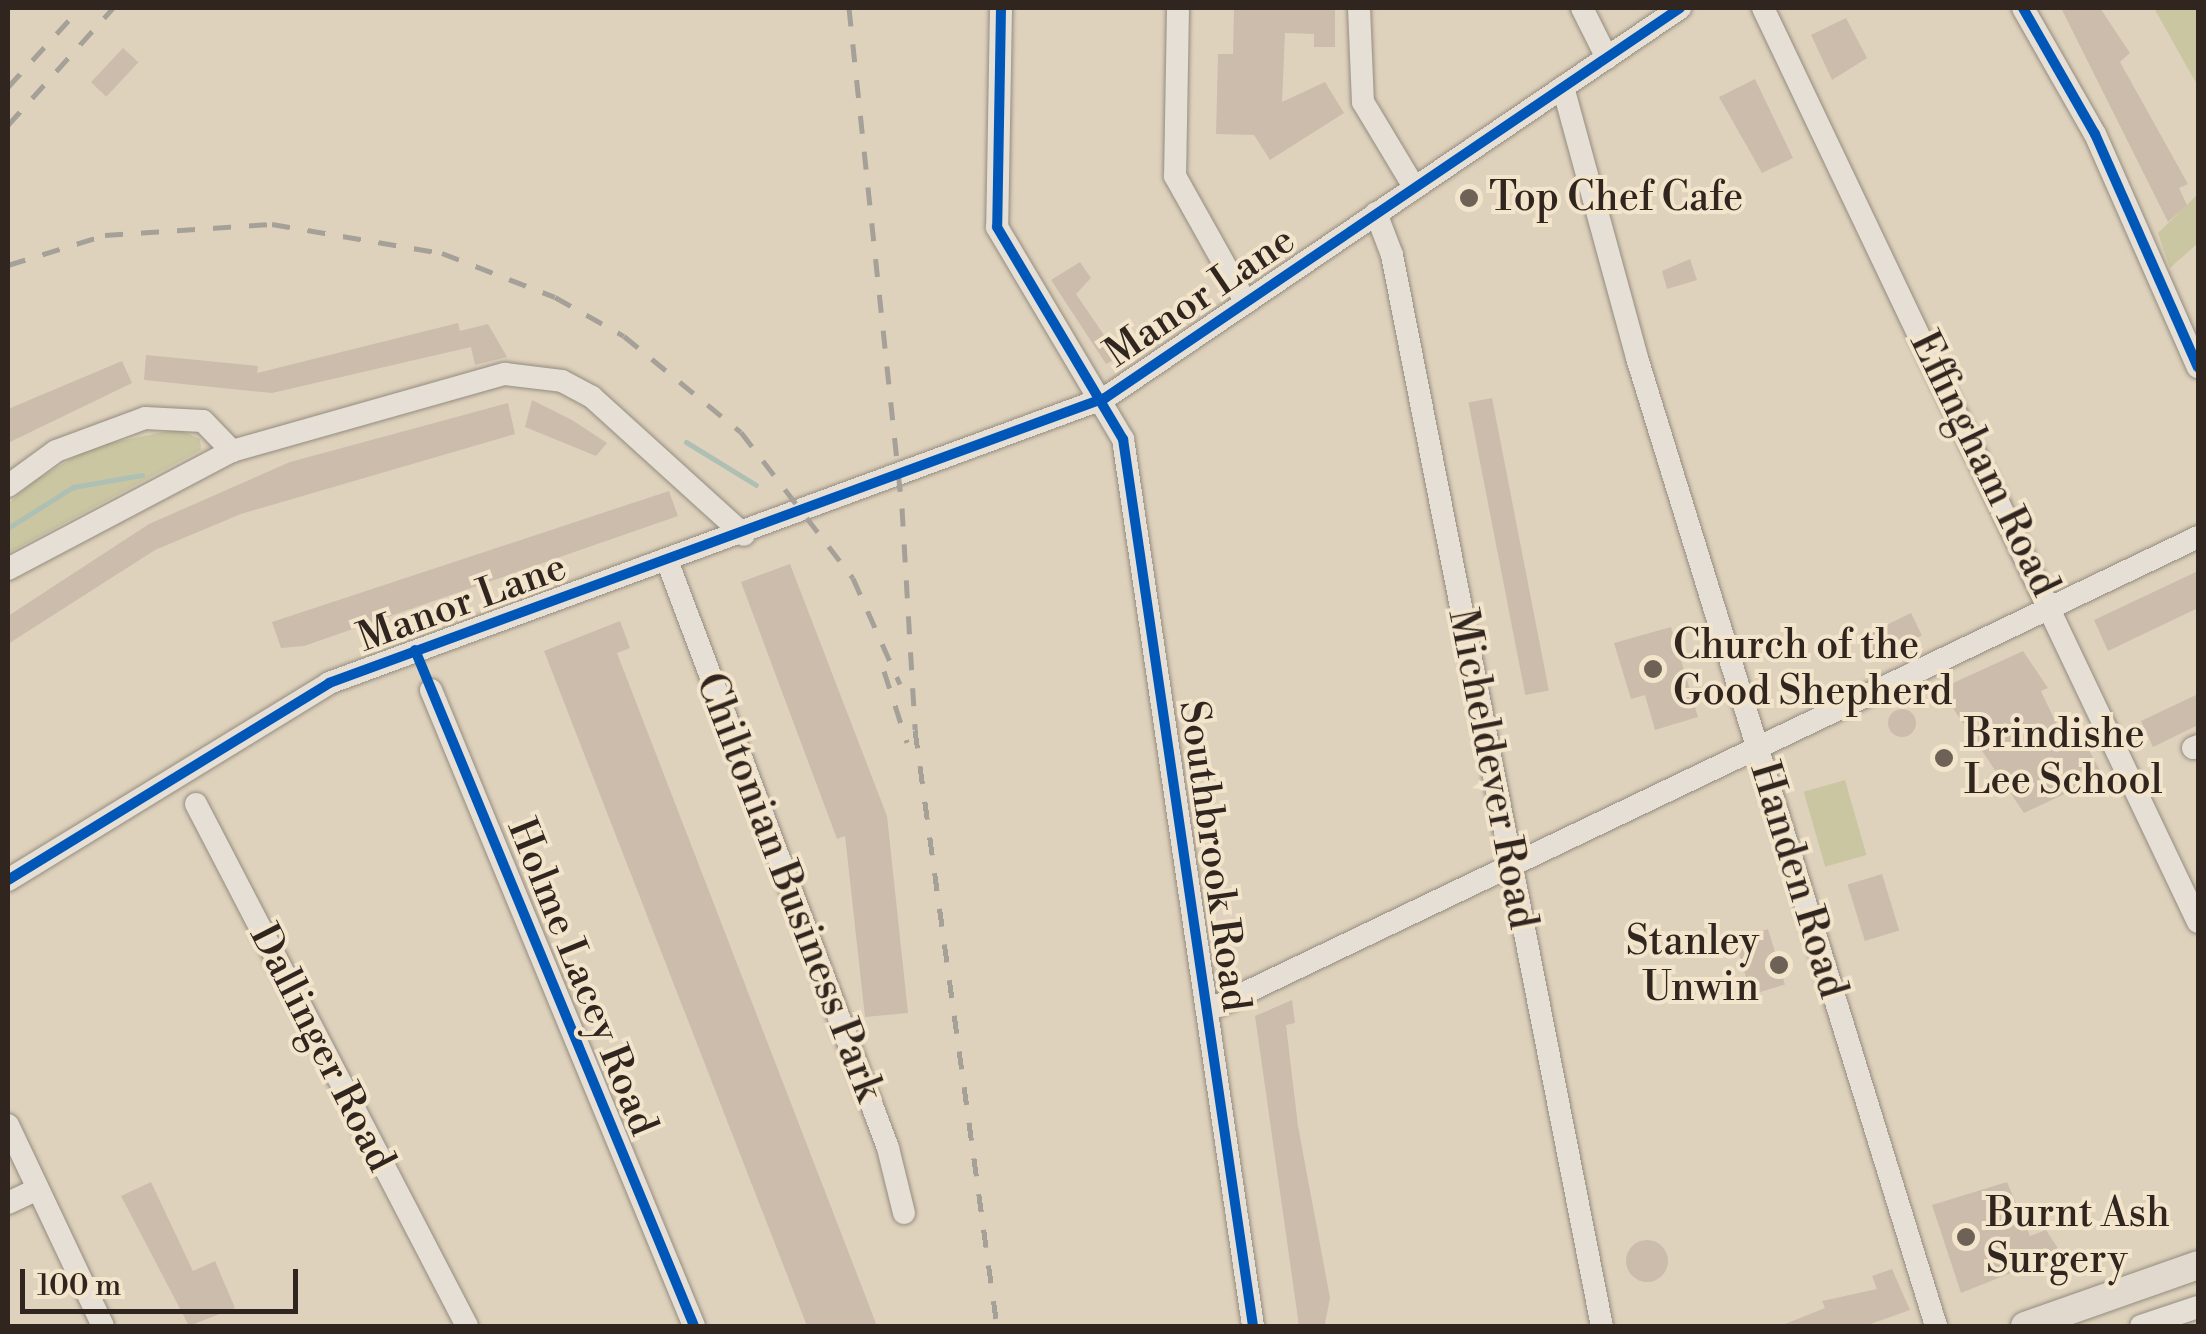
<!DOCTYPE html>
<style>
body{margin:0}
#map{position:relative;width:2206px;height:1334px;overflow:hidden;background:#dfd2bd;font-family:"Libre Bodoni",serif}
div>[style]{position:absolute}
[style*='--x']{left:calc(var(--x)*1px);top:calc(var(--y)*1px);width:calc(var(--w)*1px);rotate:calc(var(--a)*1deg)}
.green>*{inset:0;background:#cac6a2;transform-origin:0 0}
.stream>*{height:5px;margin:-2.5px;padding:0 2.5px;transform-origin:2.5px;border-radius:2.5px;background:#aec0b4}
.building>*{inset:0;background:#ccbcac;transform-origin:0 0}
.round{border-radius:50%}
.roads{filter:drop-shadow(0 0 2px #948c7f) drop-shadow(0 0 2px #948c7f)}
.minor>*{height:22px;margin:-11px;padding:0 11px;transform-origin:11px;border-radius:11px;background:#e5dfd5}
.major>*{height:28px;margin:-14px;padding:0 14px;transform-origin:14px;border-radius:14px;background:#e1d9cd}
.rail>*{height:5px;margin-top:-2.5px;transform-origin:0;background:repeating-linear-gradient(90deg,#a5a098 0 18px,transparent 0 36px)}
.cycleway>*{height:10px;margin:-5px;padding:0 5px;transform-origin:5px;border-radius:5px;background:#0057b8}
.dots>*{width:28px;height:28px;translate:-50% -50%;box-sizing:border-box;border:5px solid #f3e4cc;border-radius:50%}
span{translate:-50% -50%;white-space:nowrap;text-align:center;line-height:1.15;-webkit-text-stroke:8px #f3e4cc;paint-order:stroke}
.poi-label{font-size:40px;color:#31261f}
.left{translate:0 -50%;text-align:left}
.right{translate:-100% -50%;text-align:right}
.street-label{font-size:40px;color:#31261f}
.frame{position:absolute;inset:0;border:10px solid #31261f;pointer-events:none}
.scale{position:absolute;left:20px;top:1269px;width:278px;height:45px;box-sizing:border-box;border:5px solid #31261f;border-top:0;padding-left:12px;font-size:30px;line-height:35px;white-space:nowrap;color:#31261f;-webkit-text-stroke:8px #f3e4cc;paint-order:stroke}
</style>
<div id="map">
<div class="green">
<div style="clip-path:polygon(2154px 8px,2198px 8px,2198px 86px,2187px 67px)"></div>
<div style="clip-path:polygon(2198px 194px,2198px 243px,2170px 268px,2158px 233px)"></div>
<div style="clip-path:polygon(178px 429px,200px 439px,201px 450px,8px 553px,8px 504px,33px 482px,91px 447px)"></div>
<div style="left:1845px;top:780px;width:78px;height:43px;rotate:74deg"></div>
</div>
<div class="stream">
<div style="--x:686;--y:442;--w:82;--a:31.6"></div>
<div style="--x:8;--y:528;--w:77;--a:-32.2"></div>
<div style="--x:73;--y:487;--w:70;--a:-9.9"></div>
</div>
<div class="building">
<div style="clip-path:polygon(1234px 8px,1335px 8px,1335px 47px,1314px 47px,1314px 34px,1285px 33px,1282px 102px,1325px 82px,1344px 113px,1270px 160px,1254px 135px,1216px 134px,1218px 54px,1233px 54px)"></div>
<div style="clip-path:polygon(2061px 8px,2100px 8px,2130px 53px,2120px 62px,2188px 184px,2179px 188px,2187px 205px,2168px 222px)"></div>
<div style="clip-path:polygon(1846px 18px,1867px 58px,1832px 80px,1811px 35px)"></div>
<div style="left:123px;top:48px;width:21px;height:47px;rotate:43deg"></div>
<div style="clip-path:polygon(1755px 79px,1793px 158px,1762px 173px,1719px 97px)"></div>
<div style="clip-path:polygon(1690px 259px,1697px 280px,1667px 289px,1662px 271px)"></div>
<div style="clip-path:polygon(1080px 262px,1091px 278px,1076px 294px,1119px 357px,1106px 364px,1051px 280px)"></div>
<div style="clip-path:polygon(458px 323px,460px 331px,488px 324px,507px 357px,475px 365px,471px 347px,272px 393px,144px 380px,146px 355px,258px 366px,257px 373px)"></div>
<div style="clip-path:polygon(122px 361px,132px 383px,8px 443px,8px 409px)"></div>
<div style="left:1492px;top:398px;width:298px;height:24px;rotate:79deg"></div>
<div style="clip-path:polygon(532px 400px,572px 420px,607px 443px,596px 456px,525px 427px)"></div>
<div style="clip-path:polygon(508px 403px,515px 434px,241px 514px,155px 550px,8px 644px,8px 616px,149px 524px,290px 462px)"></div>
<div style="clip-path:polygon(669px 491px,678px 516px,304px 646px,281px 648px,272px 622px)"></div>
<div style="clip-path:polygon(790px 564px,887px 816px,908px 1013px,865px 1017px,845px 836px,837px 839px,741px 582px)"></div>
<div style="clip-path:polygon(2198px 571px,2198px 608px,2108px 651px,2094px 620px)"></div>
<div style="left:1911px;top:613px;width:25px;height:58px;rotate:64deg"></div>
<div style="clip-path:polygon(620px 621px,630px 648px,617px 653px,877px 1326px,807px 1326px,544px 651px)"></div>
<div style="clip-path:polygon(1671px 627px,1698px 717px,1655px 730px,1645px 695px,1631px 699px,1614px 643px)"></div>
<div style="clip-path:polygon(2023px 651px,2048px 688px,2041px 691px,2064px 740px,2080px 733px,2103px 776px,2024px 813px,1940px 689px)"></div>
<div style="clip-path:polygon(2198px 694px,2198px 725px,2153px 747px,2141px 721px)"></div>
<div class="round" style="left:1888px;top:709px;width:28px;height:28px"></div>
<div style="left:1882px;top:874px;width:59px;height:36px;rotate:73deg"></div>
<div style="left:1768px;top:929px;width:58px;height:35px;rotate:73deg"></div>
<div style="clip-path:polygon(1292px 1000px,1295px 1023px,1286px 1025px,1298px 1126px,1330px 1298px,1325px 1324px,1312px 1326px,1299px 1326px,1255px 1016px)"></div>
<div style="clip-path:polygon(151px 1182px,193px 1271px,215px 1261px,235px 1308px,189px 1326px,121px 1196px)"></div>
<div style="clip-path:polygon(2007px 1182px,2030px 1236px,2046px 1230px,2061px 1253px,1961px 1293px,1932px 1205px)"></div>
<div class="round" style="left:1626px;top:1240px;width:42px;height:42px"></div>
<div style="clip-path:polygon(1892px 1269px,1910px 1310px,1865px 1326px,1780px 1326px,1825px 1308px,1822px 1301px,1877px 1289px,1872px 1276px)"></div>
</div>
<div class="roads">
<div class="minor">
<div style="--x:1001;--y:8;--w:219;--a:91"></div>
<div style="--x:997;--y:227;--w:247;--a:59.3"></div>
<div style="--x:1123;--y:439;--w:896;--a:81.66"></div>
<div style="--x:1178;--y:8;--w:168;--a:91"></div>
<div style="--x:1175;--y:176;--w:145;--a:60.8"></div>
<div style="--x:1359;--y:8;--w:94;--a:87.6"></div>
<div style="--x:1363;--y:102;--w:99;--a:59"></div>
<div style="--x:1582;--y:8;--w:56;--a:63.4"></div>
<div style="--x:1763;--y:8;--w:1012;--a:64.55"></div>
<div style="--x:2023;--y:8;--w:145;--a:60.3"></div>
<div style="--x:2095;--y:134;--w:255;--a:66.2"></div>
<div style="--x:1563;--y:87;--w:281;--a:74.7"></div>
<div style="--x:1637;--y:358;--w:1013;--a:72.83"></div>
<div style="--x:1376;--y:213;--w:45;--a:69.1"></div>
<div style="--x:1392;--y:255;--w:1091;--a:78.91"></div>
<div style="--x:8;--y:486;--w:59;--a:-36.1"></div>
<div style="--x:56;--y:451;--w:95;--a:-20.3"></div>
<div style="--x:145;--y:418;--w:58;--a:3"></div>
<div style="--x:203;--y:421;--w:42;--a:46"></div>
<div style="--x:668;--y:563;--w:625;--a:69.39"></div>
<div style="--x:888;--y:1148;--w:67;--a:76.2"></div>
<div style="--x:8;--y:569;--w:253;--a:-27.8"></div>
<div style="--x:232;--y:451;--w:284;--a:-15.8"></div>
<div style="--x:505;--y:374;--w:57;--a:7"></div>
<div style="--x:562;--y:381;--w:34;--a:28"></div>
<div style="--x:592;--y:397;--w:205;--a:42.2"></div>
<div style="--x:431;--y:690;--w:688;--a:67.53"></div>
<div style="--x:2193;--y:748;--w:5;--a:-22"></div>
<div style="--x:196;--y:804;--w:588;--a:62.56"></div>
<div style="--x:8;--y:880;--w:377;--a:-31.5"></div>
<div style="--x:329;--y:683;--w:827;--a:-20.17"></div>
<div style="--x:1105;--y:398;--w:695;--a:-34.15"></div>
<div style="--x:1207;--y:1011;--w:1099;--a:-25.56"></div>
<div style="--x:8;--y:1125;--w:222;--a:64.7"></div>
<div style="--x:8;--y:1203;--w:33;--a:-25"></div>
<div style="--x:2141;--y:1326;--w:60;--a:-18.4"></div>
</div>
<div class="major">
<div style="--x:2025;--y:1326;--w:183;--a:-19.4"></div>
</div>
</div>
<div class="rail">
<div style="--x:849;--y:8;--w:503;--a:83.95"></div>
<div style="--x:902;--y:508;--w:222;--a:86.6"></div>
<div style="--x:915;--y:730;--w:602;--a:82.17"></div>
<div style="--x:8;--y:87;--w:107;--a:-47.7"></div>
<div style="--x:8;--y:125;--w:157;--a:-48.1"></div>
<div style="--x:8;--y:265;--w:102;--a:-17.2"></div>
<div style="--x:105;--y:235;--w:167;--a:-3.8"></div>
<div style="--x:272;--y:224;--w:172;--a:9.7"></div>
<div style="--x:442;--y:253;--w:121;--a:21.3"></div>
<div style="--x:555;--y:297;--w:79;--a:29.5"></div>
<div style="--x:624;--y:336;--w:151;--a:39.4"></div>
<div style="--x:741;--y:432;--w:184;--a:52.5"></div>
<div style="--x:853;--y:578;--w:116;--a:66.1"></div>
<div style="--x:884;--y:671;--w:75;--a:72.1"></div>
</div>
<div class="cycleway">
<div style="--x:1001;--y:8;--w:219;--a:91"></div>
<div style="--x:997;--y:227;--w:247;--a:59.3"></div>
<div style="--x:1123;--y:439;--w:896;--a:81.66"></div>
<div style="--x:2023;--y:8;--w:145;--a:60.3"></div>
<div style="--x:2095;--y:134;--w:255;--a:66.2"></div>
<div style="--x:415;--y:650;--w:731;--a:67.57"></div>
<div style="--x:8;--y:880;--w:377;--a:-31.5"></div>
<div style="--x:329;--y:683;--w:827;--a:-20.17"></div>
<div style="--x:1105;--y:398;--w:695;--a:-34.15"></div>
</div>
<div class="dots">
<div style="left:1469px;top:198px;background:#6e6256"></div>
<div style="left:1653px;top:669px;background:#6e6256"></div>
<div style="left:1944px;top:758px;background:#6e6256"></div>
<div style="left:1779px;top:965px;background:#6e6256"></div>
<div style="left:1966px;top:1237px;background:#6e6256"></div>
</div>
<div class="poi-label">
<span class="left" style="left:1489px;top:198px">Top Chef Cafe</span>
<span class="left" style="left:1673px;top:669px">Church of the<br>Good Shepherd</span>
<span class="left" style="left:1964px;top:758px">Brindishe<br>Lee School</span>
<span class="right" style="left:1759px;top:965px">Stanley<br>Unwin</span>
<span class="left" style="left:1986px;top:1237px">Burnt Ash<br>Surgery</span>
</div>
<div class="street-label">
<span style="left:1200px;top:297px;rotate:-34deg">Manor Lane</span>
<span style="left:1984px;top:464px;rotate:64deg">Effingham Road</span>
<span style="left:462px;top:603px;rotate:-20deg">Manor Lane</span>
<span style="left:1492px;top:769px;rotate:79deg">Micheldever Road</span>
<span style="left:1214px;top:856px;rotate:82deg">Southbrook Road</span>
<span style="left:1798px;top:880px;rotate:73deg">Handen Road</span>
<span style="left:789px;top:887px;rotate:69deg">Chiltonian Business Park</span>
<span style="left:582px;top:977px;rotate:68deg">Holme Lacey Road</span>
<span style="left:322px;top:1048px;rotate:63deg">Dallinger Road</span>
</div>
<div class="frame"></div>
<div class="scale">100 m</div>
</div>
